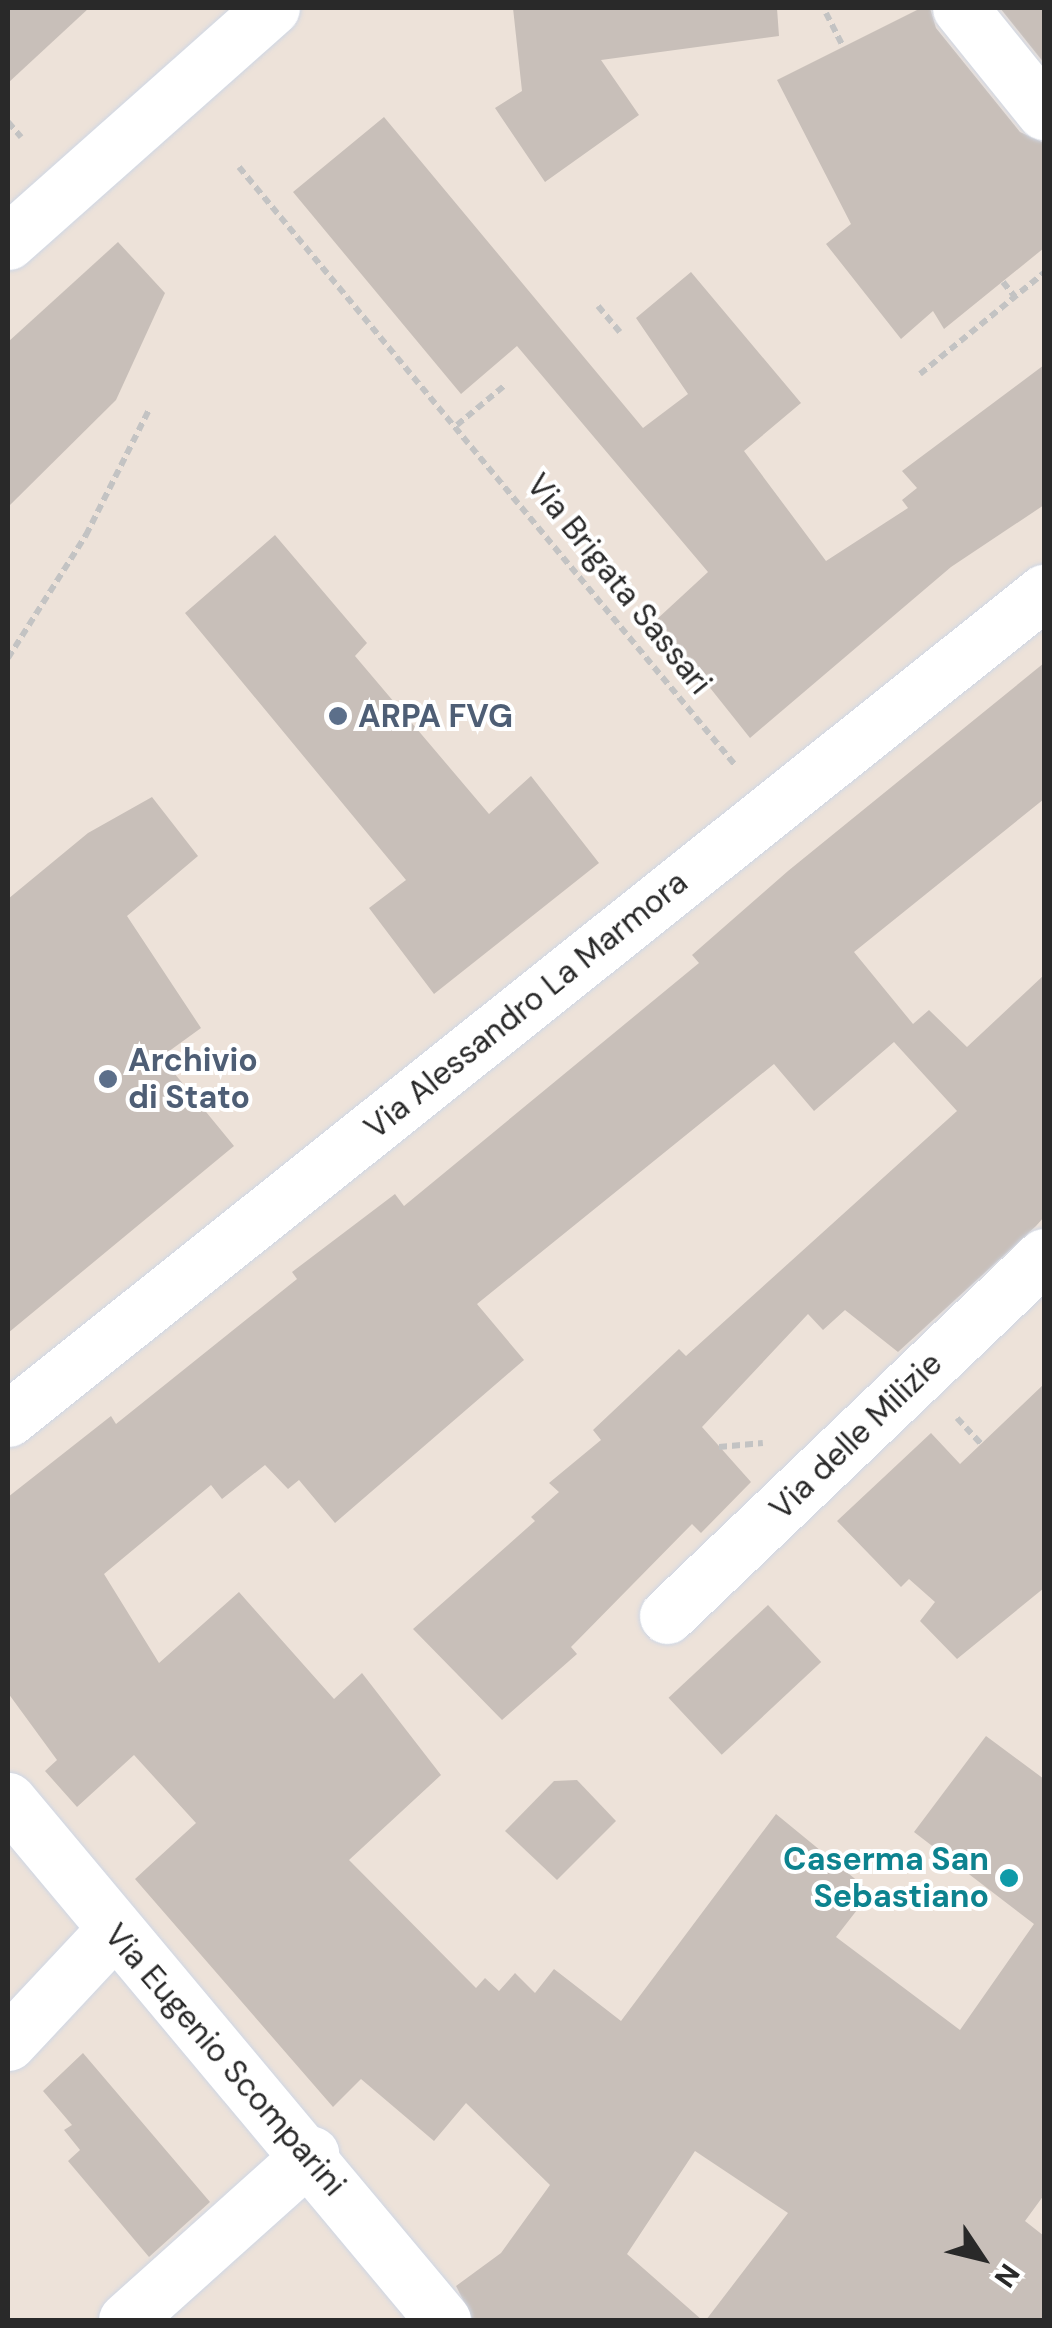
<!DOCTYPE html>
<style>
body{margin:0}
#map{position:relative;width:1052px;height:2328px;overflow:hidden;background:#ede2d9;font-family:"DM Sans",sans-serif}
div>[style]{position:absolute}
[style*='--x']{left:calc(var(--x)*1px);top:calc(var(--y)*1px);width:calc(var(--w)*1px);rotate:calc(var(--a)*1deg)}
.building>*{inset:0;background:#c8bfb9;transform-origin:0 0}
.path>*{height:6px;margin-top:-3px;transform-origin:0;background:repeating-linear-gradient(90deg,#c3c3c3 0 8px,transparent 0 13px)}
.roads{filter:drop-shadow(0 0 2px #ced6e4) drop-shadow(0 0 2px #ced6e4)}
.minor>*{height:55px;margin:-27.5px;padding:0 27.5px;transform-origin:27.5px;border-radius:27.5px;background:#fff}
.dots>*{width:28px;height:28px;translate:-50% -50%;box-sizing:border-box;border:5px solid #fff;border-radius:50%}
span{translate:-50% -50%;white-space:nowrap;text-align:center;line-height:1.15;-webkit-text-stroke:8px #fff;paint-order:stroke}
.street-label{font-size:32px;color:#292929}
.service-label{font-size:32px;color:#4e5e75;font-weight:700}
.left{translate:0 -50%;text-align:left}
.culture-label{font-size:32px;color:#0d838f;font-weight:700}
.right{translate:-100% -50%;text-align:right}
.frame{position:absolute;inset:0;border:10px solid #292929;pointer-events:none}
.north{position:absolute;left:932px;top:2208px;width:100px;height:100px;-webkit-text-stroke:8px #fff;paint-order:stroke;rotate:125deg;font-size:28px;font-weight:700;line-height:40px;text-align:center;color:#292929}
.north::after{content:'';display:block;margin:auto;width:35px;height:45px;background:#292929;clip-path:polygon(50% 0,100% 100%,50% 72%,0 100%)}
</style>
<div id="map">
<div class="building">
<div style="clip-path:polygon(8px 8px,89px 8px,8px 83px)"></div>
<div style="clip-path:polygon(513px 8px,777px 8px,779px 36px,601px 60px,639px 115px,545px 182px,495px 108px,522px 91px)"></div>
<div style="clip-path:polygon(921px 8px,930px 8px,936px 28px,1020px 132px,1044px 143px,1044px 248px,944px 329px,933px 311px,901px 339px,826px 244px,851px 224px,777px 80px)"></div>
<div style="clip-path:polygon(1000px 8px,1044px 8px,1044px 63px)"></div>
<div style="clip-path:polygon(384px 117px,643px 428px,688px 394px,636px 318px,691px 272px,801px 403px,744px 451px,826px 561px,908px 508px,902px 500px,917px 488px,902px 471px,1044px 365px,1044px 505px,951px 567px,750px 738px,656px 620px,708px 572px,517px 346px,461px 394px,293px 192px)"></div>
<div style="clip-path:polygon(118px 242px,165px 293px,116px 400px,8px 507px,8px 342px)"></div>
<div style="clip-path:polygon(275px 535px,367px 643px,355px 656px,489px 814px,531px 776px,599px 863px,434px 994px,369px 908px,406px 880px,185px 613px)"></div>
<div style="clip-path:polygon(1044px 663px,1044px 799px,854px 952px,913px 1024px,929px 1010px,967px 1047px,1044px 975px,1044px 1217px,1036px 1226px,898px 1352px,845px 1310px,823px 1330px,808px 1314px,702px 1427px,751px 1482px,701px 1533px,692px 1524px,571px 1647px,577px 1654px,502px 1720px,413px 1629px,535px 1521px,531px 1517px,559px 1492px,549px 1483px,601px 1440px,593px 1430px,679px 1349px,686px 1356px,957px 1111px,894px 1042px,814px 1111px,774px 1064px,477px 1304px,524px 1360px,335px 1523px,299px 1480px,288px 1489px,265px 1465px,222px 1499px,211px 1485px,104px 1574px,159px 1663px,239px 1592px,334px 1699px,362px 1673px,441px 1775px,349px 1860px,476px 1988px,485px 1978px,499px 1991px,515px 1973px,535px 1993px,554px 1969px,621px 2021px,776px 1814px,871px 1892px,836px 1937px,960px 2030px,1034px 1924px,914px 1832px,986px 1736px,1044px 1779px,1044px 2195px,1025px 2221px,1044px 2236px,1044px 2320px,706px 2320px,788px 2213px,695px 2151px,627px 2254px,702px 2320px,473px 2320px,456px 2286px,501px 2253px,550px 2185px,466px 2103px,434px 2141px,361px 2079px,333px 2107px,135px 1879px,196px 1823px,134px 1755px,77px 1807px,45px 1771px,57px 1760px,8px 1693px,8px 1497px,111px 1416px,116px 1424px,297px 1279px,292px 1272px,395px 1194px,404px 1206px,699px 963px,692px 955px,788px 871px)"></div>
<div style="clip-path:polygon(152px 797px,198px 856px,127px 916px,201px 1028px,161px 1057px,234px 1146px,8px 1333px,8px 899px,88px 833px)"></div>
<div style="clip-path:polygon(1044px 1384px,1044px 1588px,957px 1659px,920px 1621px,935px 1602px,909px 1579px,901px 1587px,837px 1521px,931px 1433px,960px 1464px)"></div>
<div style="left:768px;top:1605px;width:78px;height:136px;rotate:47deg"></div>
<div style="clip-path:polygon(577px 1780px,616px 1821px,557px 1880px,505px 1831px,554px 1781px)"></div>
<div style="clip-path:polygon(83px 2053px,210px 2202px,149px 2257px,68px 2161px,80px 2150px,64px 2130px,72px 2125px,43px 2091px)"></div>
</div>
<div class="path">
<div style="--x:826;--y:13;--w:38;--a:63"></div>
<div style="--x:8;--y:122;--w:20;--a:49"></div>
<div style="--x:239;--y:167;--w:778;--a:50.32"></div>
<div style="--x:1003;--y:282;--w:19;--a:51"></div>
<div style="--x:598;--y:306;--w:34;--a:50"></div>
<div style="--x:920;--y:374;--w:160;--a:-39.2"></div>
<div style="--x:457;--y:425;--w:61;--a:-39.7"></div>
<div style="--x:8;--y:658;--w:146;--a:-57.6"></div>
<div style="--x:86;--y:535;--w:142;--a:-63.3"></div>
<div style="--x:957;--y:1418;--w:35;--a:47"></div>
<div style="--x:719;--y:1447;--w:44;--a:-5.2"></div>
</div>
<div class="roads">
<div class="minor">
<div style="--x:960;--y:8;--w:134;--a:51.1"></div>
<div style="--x:8;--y:242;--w:353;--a:-41.6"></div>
<div style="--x:8;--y:1419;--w:1326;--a:-38.6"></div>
<div style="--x:667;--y:1616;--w:521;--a:-43.68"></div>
<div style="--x:8;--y:1800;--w:678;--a:50.09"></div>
<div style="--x:8;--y:2043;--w:152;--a:-46.9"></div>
<div style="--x:126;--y:2320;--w:249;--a:-41.9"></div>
</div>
</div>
<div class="dots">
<div style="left:338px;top:716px;background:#5c6f8a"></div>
<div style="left:108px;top:1079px;background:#5c6f8a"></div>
<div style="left:1009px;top:1878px;background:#0f9aa8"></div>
</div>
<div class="street-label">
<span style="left:619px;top:584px;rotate:51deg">Via Brigata Sassari</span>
<span style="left:526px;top:1005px;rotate:-39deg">Via Alessandro La Marmora</span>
<span style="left:856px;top:1436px;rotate:-44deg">Via delle Milizie</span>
<span style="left:225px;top:2060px;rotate:49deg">Via Eugenio Scomparini</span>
</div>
<div class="service-label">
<span class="left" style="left:358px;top:716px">ARPA FVG</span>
<span class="left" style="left:128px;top:1079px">Archivio<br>di Stato</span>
</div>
<div class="culture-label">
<span class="right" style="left:989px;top:1878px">Caserma San<br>Sebastiano</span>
</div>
<div class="frame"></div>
<div class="north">N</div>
</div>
